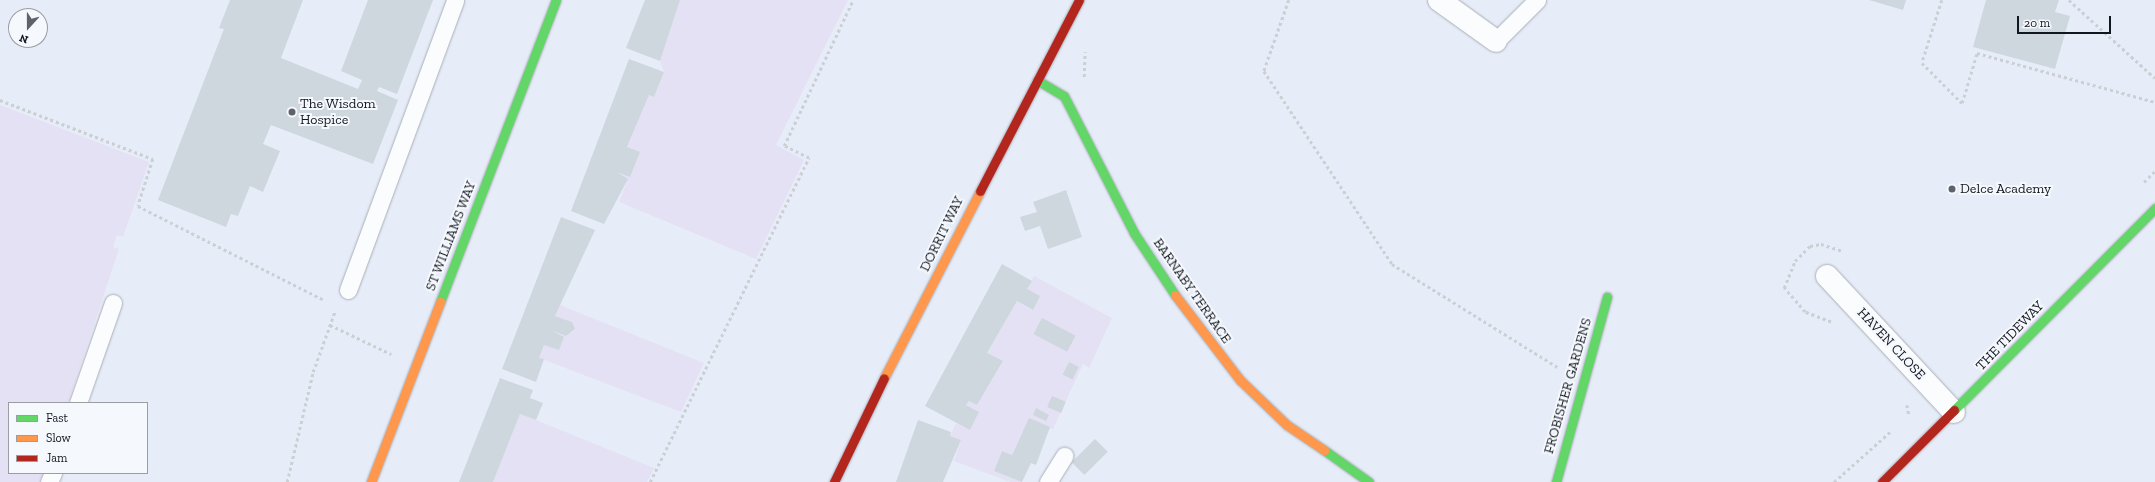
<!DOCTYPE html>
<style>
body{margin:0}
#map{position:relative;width:2155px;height:482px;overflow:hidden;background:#e7edf8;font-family:"Zilla Slab",serif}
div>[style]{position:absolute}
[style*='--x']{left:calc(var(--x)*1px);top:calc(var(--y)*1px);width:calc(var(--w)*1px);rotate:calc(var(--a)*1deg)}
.green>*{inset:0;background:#e4e1f4}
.building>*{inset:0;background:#ced6de;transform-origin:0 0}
.path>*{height:2.5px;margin-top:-1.25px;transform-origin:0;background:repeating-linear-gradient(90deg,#cccfd3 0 3px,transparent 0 6px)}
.roads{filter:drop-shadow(0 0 1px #a9afb8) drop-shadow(0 0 1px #a9afb8)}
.lane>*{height:17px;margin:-8.5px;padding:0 8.5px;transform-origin:8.5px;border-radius:8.5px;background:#fbfcfe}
.street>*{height:22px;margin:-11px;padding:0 11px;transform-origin:11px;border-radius:11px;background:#fbfcfe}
.fast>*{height:9px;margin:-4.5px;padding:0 4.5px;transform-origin:4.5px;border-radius:4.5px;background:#63d668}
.slow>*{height:9px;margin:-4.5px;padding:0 4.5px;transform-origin:4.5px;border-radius:4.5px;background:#ff974d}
.jam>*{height:9px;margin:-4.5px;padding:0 4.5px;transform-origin:4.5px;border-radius:4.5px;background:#b3261e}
.dots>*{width:11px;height:11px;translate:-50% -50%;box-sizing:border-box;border:2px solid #f5f8fd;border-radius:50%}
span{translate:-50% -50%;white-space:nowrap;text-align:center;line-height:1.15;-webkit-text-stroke:4px #f5f8fd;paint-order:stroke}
.poi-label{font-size:14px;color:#12171f}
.left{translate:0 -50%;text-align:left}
.street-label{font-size:14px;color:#12171f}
.legend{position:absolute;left:8px;top:402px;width:140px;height:72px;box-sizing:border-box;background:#f5f8fd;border:1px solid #9a9ea4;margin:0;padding:5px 7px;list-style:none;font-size:12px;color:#12171f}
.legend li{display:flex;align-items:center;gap:8px;height:20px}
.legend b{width:20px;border:1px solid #9a9ea4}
.north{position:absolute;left:8px;top:8px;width:40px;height:40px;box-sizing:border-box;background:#f5f8fd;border:1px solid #9a9ea4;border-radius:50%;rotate:201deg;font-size:11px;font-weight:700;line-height:16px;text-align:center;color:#12171f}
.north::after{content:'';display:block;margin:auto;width:14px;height:18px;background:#5d626b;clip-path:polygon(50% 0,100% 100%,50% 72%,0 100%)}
.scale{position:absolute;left:2017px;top:16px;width:94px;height:18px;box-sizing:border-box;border:2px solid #12171f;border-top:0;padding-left:5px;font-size:12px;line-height:14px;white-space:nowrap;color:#12171f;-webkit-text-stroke:3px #f5f8fd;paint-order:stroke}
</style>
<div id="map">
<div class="green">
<div style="clip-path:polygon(680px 0,848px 0,776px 145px,804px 160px,756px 259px,619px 202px,628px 179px,616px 174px,649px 95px,654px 97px,664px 72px,660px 61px)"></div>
<div style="clip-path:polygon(0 105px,149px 162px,123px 237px,117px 235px,113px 247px,119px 249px,68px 403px,9px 403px,9px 473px,43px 473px,40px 482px,0 482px)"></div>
<div style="clip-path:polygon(1034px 276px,1112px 318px,1089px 368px,1083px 364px,1053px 429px,1050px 428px,1043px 442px,1022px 432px,1012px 455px,1002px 451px,994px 471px,1022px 482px,1010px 482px,954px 461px,961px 440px,950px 436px,956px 423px,970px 430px,979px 412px,966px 405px,969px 401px,977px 405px,1003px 362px,987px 353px,1017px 301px,1032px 310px,1027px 289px)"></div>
<div style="clip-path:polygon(560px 305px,704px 363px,681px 412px,539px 358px,544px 345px,559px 350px,564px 337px,551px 330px,566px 336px,575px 330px,572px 322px,555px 316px)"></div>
<div style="clip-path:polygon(520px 414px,536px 420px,654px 468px,647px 482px,493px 482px)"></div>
</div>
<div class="building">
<div style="clip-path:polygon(230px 0,303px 0,281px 58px,358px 89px,362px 80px,341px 71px,368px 0,433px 0,397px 94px,379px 87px,377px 91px,398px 100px,373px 164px,271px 125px,263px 144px,280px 151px,263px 192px,250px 186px,238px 216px,231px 214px,226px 227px,158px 200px,224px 29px,219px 28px)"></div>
<div style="clip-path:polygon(645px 0,680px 0,660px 61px,626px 48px)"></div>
<div style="clip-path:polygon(1869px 0,1906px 0,1903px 10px)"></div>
<div style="clip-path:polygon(1986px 0,2059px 0,2055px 12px,2070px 16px,2055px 69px,1973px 47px)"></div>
<div style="clip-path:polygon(629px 59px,664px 72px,654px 97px,649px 95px,627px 147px,640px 152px,630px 177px,617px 172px,628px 179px,604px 224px,571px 211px)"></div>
<div style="clip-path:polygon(1066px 190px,1082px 237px,1048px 249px,1040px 226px,1025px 231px,1020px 217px,1037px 212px,1033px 202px)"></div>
<div style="clip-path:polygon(561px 217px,595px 230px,555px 316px,572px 322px,575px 329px,566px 336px,551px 330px,564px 337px,559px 350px,544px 345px,539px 358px,544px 359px,536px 382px,502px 369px)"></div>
<div style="clip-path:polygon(1002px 264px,1032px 281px,1027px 289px,1040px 296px,1033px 310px,1017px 301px,987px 353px,1003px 361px,977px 405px,969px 401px,966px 405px,979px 412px,970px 430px,925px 406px)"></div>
<div style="left:1042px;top:318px;width:38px;height:18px;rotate:28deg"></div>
<div style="left:1069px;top:362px;width:11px;height:14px;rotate:27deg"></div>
<div style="clip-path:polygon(500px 378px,533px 390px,530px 398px,543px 403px,536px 420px,520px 414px,493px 482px,459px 482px)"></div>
<div style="left:1052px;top:396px;width:15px;height:12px;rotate:23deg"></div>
<div style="clip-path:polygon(1036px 408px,1049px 415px,1046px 421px,1033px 415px)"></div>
<div style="clip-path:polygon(1029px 418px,1050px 427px,1036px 465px,1031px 463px,1022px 482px,994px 471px,1002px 451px,1012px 455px)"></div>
<div style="clip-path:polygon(918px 420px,951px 432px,950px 436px,961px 440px,943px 482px,896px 482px)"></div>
<div style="left:1095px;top:439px;width:18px;height:33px;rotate:45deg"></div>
</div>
<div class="path">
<div style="--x:1289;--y:0;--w:75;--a:109.4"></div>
<div style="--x:1264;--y:71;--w:232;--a:56.4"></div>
<div style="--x:1392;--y:264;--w:197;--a:31.9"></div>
<div style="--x:1942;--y:0;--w:66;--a:107.6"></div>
<div style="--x:1922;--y:63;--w:57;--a:45"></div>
<div style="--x:1962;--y:103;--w:52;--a:-73.3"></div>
<div style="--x:1977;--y:53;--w:185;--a:15.4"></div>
<div style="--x:2069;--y:0;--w:116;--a:42.2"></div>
<div style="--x:1084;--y:77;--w:25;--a:-88"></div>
<div style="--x:0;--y:100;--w:164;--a:21.1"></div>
<div style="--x:153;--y:159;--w:49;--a:107.7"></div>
<div style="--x:138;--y:206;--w:208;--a:26.8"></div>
<div style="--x:2144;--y:182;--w:16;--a:-45"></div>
<div style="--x:1831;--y:322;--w:28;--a:-159"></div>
<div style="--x:1805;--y:312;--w:32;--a:-131"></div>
<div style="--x:1784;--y:288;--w:29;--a:-68"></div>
<div style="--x:1795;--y:261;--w:21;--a:-45"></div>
<div style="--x:1810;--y:246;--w:11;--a:-10"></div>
<div style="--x:1821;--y:244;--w:22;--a:18"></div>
<div style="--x:330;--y:325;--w:68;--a:25.4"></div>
<div style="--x:1907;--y:405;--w:10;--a:79"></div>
<div style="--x:287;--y:482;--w:113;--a:-76.7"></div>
<div style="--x:313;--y:372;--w:65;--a:-70.2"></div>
<div style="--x:650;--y:482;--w:361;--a:-63.9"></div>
<div style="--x:809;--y:158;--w:28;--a:-154"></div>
<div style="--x:784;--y:146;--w:161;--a:-64.7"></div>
<div style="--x:1834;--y:482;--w:75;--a:-41.8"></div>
</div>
<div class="roads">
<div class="lane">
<div style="--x:1496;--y:41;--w:58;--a:-45"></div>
<div style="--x:348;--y:290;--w:309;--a:-69.7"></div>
<div style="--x:78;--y:403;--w:106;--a:-70.7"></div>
<div style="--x:49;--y:482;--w:10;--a:-66"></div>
<div style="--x:1048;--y:482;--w:31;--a:-58"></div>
</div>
<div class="street">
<div style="--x:1439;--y:0;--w:70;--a:35.7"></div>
<div style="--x:1827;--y:276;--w:186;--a:47"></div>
</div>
<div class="fast">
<div style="--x:1037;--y:80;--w:31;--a:31"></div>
<div style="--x:1064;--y:96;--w:154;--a:62.9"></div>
<div style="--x:1134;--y:233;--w:74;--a:56.5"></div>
<div style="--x:440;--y:302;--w:324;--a:-69"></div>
<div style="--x:1954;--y:410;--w:285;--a:-45.1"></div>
<div style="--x:1324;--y:450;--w:55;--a:35.4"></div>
<div style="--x:1556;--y:482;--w:192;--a:-74.6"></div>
</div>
<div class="slow">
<div style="--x:1175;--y:295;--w:107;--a:52.6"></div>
<div style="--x:1240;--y:380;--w:65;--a:43.8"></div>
<div style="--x:1287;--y:425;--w:45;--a:34"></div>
<div style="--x:884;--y:378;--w:210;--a:-62.8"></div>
<div style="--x:371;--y:482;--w:193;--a:-69"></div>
</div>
<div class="jam">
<div style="--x:980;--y:191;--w:215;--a:-62.6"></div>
<div style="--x:834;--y:482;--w:115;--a:-64.3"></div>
<div style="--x:1882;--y:482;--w:102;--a:-45"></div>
</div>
</div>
<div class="dots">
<div style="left:292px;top:112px;background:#5d626b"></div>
<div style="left:1952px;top:189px;background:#5d626b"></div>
</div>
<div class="poi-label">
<span class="left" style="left:300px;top:112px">The Wisdom<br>Hospice</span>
<span class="left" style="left:1960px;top:189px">Delce Academy</span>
</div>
<div class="street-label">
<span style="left:942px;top:234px;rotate:-64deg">DORRIT WAY</span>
<span style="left:451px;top:236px;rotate:-69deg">ST WILLIAMS WAY</span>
<span style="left:1192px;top:291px;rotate:55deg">BARNABY TERRACE</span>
<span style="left:2010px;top:336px;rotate:-46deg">THE TIDEWAY</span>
<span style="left:1891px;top:344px;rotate:47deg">HAVEN CLOSE</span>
<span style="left:1568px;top:386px;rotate:-74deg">FROBISHER GARDENS</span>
</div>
<ul class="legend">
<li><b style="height:5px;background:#63d668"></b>Fast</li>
<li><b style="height:5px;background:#ff974d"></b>Slow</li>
<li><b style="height:5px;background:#b3261e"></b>Jam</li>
</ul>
<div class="north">N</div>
<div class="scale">20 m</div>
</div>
